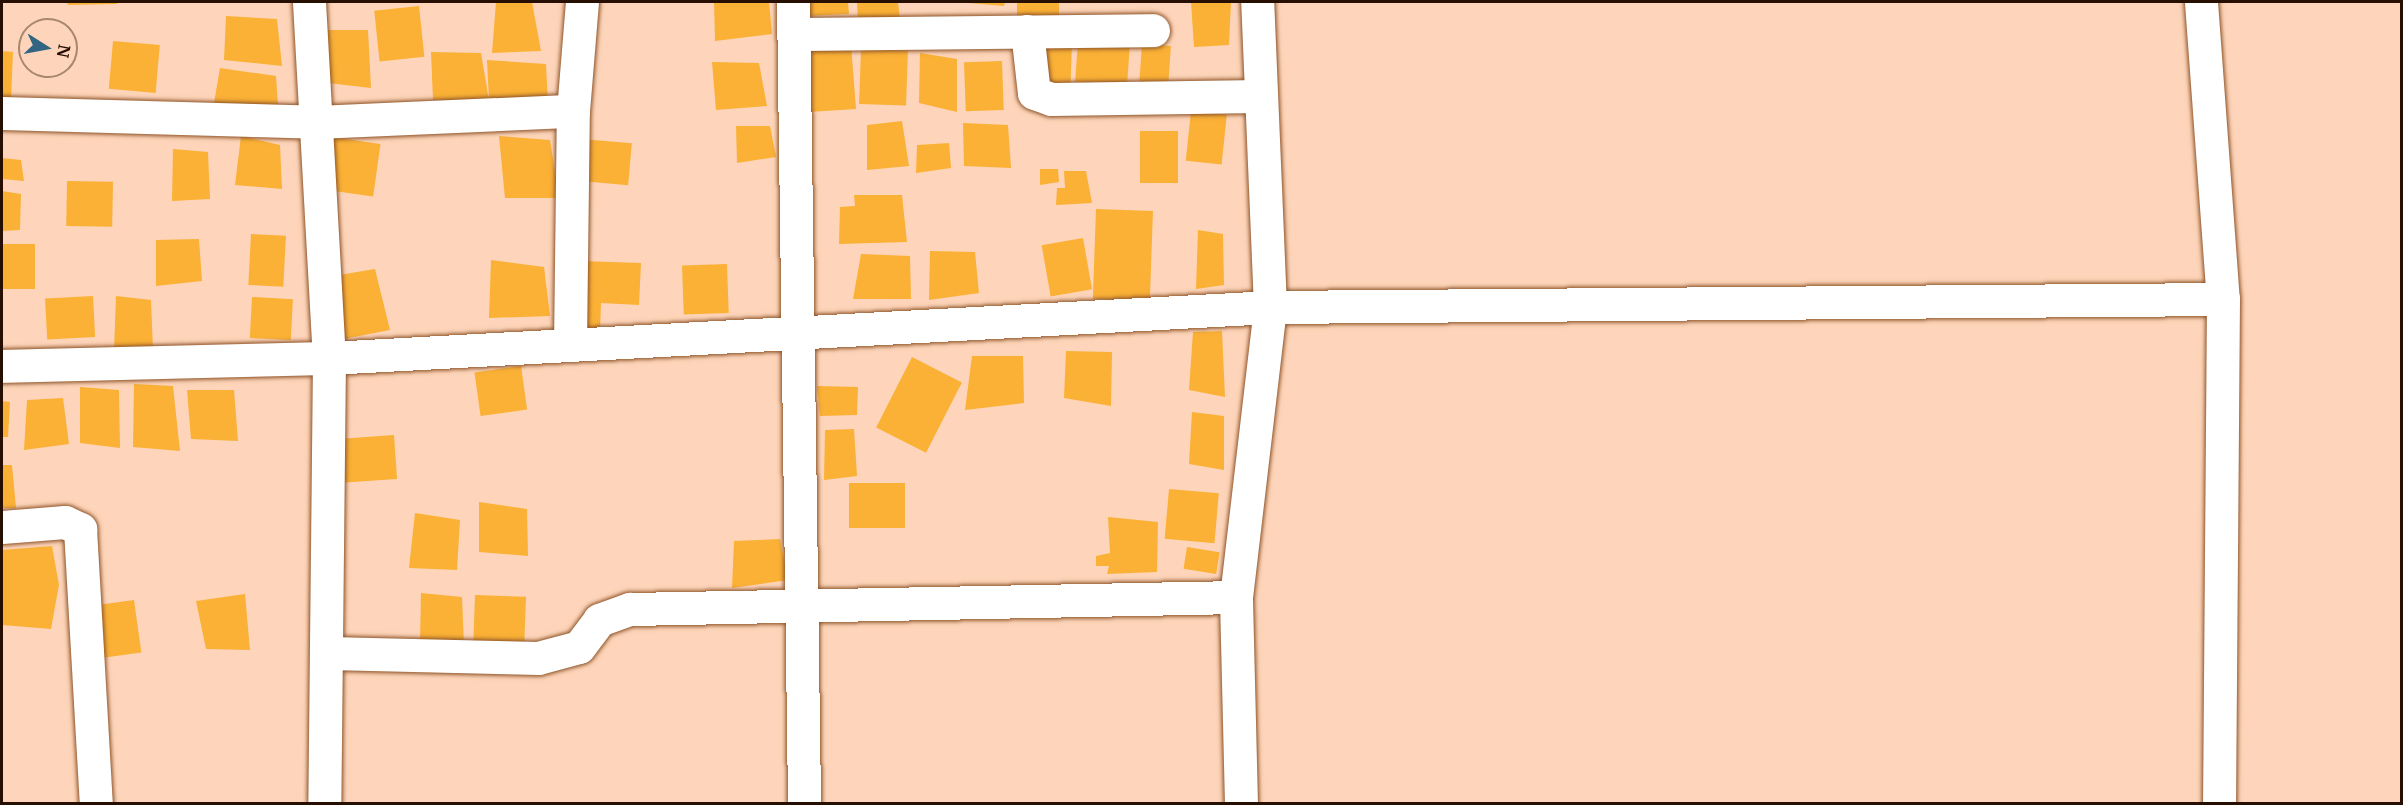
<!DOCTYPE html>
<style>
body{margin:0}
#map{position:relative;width:2403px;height:805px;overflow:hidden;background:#fed5ba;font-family:Merriweather,serif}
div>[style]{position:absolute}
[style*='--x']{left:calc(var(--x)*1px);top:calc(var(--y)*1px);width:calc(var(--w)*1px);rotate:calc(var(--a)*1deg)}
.building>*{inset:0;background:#fab136;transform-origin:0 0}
.roads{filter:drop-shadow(0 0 2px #8e5428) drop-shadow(0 0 2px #8e5428)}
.street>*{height:33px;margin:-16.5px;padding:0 16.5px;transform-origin:16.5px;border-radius:16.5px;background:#fff}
span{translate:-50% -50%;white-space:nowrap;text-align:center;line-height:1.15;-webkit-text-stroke:4.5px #fed5ba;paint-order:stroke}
.frame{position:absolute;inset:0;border:3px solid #260f00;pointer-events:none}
.north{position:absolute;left:18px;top:18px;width:60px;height:60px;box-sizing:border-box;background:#fed5ba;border:2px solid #a88670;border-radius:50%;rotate:101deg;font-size:16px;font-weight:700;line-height:24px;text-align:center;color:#260f00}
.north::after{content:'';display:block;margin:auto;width:21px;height:27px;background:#326582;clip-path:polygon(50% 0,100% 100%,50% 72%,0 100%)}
</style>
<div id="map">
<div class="building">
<div style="clip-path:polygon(67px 2px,117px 2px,117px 4px,68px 5px)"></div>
<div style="clip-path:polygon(496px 2px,532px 2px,541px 51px,492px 53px)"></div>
<div style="clip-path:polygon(714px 2px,769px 2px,772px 34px,715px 41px)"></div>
<div style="clip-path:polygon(796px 2px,848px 2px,849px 14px,805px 16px)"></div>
<div style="clip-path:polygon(857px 2px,898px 2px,900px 20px,858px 23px)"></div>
<div style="clip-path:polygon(968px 2px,1005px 2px,1004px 6px,968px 3px)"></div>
<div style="left:1017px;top:2px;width:42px;height:17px"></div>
<div style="clip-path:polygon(1191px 2px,1231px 2px,1229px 45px,1194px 47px)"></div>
<div style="left:419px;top:6px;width:51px;height:45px;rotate:84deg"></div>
<div style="clip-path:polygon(226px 16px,277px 19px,282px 66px,224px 60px)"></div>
<div style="clip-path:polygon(328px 30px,368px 30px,371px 88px,328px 83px)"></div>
<div style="left:113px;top:41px;width:47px;height:48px;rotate:5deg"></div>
<div style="left:1078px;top:41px;width:52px;height:41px;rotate:4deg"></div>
<div style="left:1039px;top:42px;width:33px;height:41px;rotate:2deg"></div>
<div style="clip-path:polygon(810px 44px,851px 45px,856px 109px,809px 112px)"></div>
<div style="left:1142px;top:44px;width:29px;height:47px;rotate:4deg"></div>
<div style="left:861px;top:49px;width:47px;height:55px;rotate:2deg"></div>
<div style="clip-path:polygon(2px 51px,13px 52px,11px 100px,2px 100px)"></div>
<div style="clip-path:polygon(431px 52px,481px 53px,489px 100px,487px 60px,546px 64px,548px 103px,433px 100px)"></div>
<div style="clip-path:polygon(920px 53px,957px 59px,957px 112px,919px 103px)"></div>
<div style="left:1002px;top:61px;width:49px;height:38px;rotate:88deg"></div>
<div style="clip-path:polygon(712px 62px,759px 63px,767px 106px,716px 110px)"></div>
<div style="clip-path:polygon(220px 68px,276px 76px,278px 105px,214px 103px)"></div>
<div style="left:1191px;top:111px;width:36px;height:50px;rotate:6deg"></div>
<div style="clip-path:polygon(902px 121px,909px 166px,867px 170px,867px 125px)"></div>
<div style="clip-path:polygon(963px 123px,1008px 125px,1011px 168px,964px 166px)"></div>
<div style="clip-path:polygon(736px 126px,770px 126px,776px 157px,737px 163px)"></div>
<div style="left:1140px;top:131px;width:38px;height:52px"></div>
<div style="clip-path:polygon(241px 136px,280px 145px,282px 189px,235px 185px)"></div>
<div style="clip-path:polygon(499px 136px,550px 140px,559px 198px,505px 198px)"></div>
<div style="left:331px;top:137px;width:50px;height:53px;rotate:8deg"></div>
<div style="left:582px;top:139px;width:50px;height:42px;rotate:5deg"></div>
<div style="clip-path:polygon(949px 143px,951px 168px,916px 173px,917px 145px)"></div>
<div style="clip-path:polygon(173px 149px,208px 152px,210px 199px,172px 201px)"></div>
<div style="clip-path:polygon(2px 158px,21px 160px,24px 181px,2px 179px)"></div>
<div style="clip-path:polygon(1040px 169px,1058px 169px,1059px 182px,1040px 185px)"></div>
<div style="clip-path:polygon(1064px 171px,1086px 171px,1092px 203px,1056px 205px,1057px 188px,1065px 188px)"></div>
<div style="left:67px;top:181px;width:46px;height:45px;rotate:1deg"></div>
<div style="clip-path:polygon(2px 191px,21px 194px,20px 230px,2px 231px)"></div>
<div style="clip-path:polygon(854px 195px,902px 195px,907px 242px,839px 244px,840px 207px,855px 206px)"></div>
<div style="left:1096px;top:209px;width:57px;height:90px;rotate:2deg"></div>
<div style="clip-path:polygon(1198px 230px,1223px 234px,1224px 285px,1196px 289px)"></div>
<div style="left:251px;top:234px;width:35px;height:51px;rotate:3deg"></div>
<div style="left:1083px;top:238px;width:52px;height:42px;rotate:80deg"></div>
<div style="clip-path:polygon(199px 239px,202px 281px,156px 286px,156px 240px)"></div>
<div style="left:2px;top:244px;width:33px;height:45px"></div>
<div style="clip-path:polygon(930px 251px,975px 252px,979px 293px,929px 300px)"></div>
<div style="clip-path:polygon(861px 254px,910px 256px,911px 299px,853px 299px)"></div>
<div style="clip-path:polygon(491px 260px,544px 267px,550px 316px,489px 318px)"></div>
<div style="clip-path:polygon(581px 261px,641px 263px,639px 305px,601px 303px,600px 331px,578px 330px)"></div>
<div style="left:727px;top:264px;width:49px;height:45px;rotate:88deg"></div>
<div style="clip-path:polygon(375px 269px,390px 330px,338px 340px,333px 276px)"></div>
<div style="left:93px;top:296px;width:41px;height:48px;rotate:87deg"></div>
<div style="clip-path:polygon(116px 296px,151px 300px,153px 350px,114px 351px)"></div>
<div style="left:252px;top:297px;width:41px;height:41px;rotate:3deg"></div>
<div style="clip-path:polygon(1222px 331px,1225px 397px,1189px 390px,1193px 332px)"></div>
<div style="clip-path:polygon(1066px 351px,1112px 352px,1111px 406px,1064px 398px)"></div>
<div style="clip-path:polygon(972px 356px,1023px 356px,1024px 403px,965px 410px)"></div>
<div style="left:912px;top:357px;width:56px;height:79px;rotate:27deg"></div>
<div style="left:521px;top:366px;width:44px;height:47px;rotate:82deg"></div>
<div style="clip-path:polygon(134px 384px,173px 386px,180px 451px,133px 447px)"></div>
<div style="clip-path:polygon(817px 386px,858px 387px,857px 415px,820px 416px)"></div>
<div style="clip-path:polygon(80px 387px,119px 390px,120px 448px,80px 443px)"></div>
<div style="clip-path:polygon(187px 390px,234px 390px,238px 441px,191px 439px)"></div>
<div style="clip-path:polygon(63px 398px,69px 444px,24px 450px,27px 400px)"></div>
<div style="clip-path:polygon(2px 401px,10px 402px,8px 437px,2px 437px)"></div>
<div style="clip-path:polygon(1192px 412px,1224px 416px,1224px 470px,1189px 464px)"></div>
<div style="clip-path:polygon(854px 429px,857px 476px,824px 480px,825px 430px)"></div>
<div style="left:394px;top:435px;width:44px;height:52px;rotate:86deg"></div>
<div style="clip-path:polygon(2px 465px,12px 465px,16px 508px,2px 508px)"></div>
<div style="left:849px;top:483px;width:56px;height:45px"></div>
<div style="left:1169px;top:489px;width:50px;height:50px;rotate:5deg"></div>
<div style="clip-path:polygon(479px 502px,527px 509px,528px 556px,479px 552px)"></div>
<div style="clip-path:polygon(415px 513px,460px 520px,457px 570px,409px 568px)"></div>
<div style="clip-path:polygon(1108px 517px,1158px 522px,1157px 572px,1107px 574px,1109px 566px,1096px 566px,1096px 556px,1110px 553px)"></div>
<div style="clip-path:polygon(780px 539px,788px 580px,732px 588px,734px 541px)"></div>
<div style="clip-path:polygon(52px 546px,59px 585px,51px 629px,2px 625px,2px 550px)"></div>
<div style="left:1187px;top:547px;width:33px;height:22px;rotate:9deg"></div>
<div style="clip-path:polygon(421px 593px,462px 597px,464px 645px,420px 643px)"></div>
<div style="clip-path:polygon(245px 594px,250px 650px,206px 649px,196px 601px)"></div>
<div style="left:475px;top:595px;width:51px;height:48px;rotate:2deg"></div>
<div style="left:134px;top:600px;width:53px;height:44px;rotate:82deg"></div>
</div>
<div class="roads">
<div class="street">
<div style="--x:309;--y:2;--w:357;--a:86.8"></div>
<div style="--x:329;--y:358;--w:446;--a:90.6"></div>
<div style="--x:793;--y:2;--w:802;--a:89.21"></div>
<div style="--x:2201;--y:2;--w:298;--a:85.8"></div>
<div style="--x:2223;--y:299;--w:505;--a:90.45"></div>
<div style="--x:1027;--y:31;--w:62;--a:83.6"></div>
<div style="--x:1034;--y:93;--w:18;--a:19"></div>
<div style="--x:1051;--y:99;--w:210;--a:-0.8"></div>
<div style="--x:795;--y:34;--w:358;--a:-0.6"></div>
<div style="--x:2;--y:113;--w:314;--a:1.6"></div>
<div style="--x:316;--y:122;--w:257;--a:-2.5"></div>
<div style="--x:570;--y:345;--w:234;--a:-89.3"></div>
<div style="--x:573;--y:111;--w:109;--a:-85.3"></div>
<div style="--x:2;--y:366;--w:327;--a:-1.4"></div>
<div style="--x:329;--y:358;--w:942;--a:-3.1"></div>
<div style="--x:1270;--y:307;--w:953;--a:-0.48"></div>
<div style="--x:2;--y:527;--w:63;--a:-4.5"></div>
<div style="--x:65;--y:522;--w:17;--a:25"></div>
<div style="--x:80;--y:529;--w:275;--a:86.7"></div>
<div style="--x:329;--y:653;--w:209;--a:1.4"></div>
<div style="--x:538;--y:658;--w:42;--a:-15"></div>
<div style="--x:579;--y:647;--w:34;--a:-53"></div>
<div style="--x:599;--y:620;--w:33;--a:-20"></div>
<div style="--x:630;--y:609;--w:606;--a:-1.13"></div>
<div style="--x:1241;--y:804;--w:207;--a:-91.4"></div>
<div style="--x:1236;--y:597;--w:292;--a:-83.3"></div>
<div style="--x:1270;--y:307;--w:305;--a:-92.4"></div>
</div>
</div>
<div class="frame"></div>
<div class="north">N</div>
</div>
